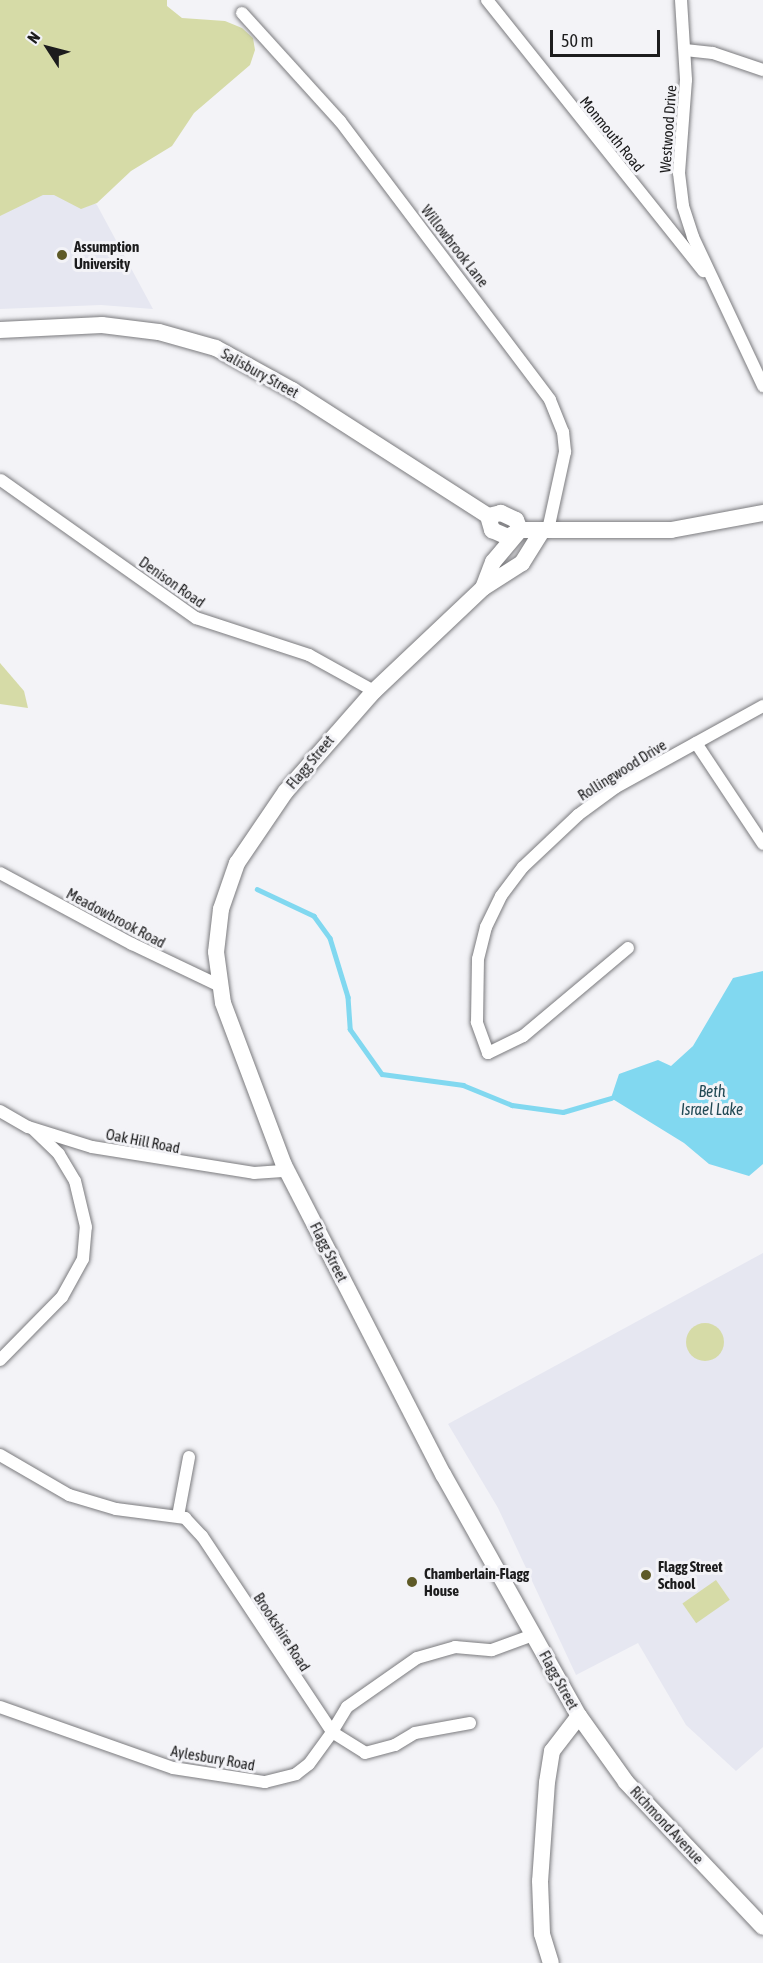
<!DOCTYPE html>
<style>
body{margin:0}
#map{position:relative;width:763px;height:1963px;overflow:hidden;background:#f3f3f7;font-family:"Asap Condensed",sans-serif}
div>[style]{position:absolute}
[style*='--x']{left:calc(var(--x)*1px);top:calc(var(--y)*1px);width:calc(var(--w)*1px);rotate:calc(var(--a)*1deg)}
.built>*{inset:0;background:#e6e7f1}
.green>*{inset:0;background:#d6dba7;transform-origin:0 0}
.round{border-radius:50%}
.water>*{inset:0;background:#81d8f0}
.stream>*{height:4.5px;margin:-2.25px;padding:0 2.25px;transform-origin:2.25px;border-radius:2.25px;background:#81d8f0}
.roads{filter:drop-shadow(0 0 2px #7b7b7e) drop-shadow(0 0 2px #7b7b7e)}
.street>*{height:12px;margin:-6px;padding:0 6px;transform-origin:6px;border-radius:6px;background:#fff}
.secondary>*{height:16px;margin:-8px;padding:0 8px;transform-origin:8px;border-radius:8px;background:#fff}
.dots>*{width:16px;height:16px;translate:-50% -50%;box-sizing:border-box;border:3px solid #f3f3f7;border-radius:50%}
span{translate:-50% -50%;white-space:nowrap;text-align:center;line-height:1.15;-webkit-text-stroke:6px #f3f3f7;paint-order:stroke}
.street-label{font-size:15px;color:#1c1c1d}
.poi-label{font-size:15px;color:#1c1c1d;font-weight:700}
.left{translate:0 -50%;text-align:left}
.water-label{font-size:16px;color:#214954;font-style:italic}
.north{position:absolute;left:18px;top:18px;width:60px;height:60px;-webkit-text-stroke:4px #f3f3f7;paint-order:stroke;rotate:306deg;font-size:16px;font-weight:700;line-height:24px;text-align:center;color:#1c1c1d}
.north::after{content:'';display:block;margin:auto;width:21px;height:27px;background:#1c1c1d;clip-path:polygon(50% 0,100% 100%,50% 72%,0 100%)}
.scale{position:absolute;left:550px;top:30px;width:110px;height:27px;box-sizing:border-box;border:3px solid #1c1c1d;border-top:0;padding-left:8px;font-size:18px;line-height:21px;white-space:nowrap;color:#1c1c1d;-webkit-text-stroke:4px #f3f3f7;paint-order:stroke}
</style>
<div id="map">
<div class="built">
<div style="clip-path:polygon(0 129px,97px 205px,153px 309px,101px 305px,0 309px)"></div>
<div style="clip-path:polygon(763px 1253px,763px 1747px,736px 1771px,686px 1725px,638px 1643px,576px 1675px,498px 1508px,448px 1424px)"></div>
</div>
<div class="green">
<div style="clip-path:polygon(0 0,167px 0,167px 6px,182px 18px,225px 21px,242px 28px,253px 38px,255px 50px,250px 65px,194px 113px,172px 146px,131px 171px,97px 203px,81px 209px,54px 195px,43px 195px,0 216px)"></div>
<div style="clip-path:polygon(0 663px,24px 691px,28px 708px,0 704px)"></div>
<div class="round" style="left:686px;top:1323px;width:38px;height:38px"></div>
<div style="left:716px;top:1580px;width:24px;height:41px;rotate:55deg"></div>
</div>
<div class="water">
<div style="clip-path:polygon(763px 971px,763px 1164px,749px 1176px,709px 1164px,684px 1143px,611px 1098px,619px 1074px,658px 1060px,671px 1066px,693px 1046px,733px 978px)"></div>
</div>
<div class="stream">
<div style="--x:257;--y:889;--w:63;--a:25.3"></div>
<div style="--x:314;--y:916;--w:27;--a:54"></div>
<div style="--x:330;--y:938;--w:62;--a:73"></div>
<div style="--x:348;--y:997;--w:32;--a:86"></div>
<div style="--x:350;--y:1029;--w:55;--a:54.6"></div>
<div style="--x:382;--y:1074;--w:82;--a:7.7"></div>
<div style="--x:463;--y:1085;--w:53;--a:22.2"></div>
<div style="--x:512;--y:1105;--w:51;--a:7.8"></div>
<div style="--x:563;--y:1112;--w:50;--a:-16.3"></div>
</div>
<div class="roads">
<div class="street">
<div style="--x:487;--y:0;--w:347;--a:51.4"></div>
<div style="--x:681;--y:0;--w:80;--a:86.4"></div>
<div style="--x:686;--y:80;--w:93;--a:94.3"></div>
<div style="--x:679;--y:173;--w:33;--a:83"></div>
<div style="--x:683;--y:206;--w:33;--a:72"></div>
<div style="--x:693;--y:237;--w:165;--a:64.8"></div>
<div style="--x:242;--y:13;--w:146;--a:47.8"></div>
<div style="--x:340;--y:121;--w:349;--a:53"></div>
<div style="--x:550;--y:400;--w:35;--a:68"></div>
<div style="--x:563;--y:432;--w:20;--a:84"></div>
<div style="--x:565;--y:452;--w:80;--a:102.3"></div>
<div style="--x:685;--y:50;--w:28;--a:6"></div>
<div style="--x:713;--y:53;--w:53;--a:18.8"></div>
<div style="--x:1;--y:480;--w:239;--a:35.3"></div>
<div style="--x:196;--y:618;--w:119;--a:18.1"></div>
<div style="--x:309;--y:655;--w:74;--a:29"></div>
<div style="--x:696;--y:743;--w:121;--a:56.4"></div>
<div style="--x:0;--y:873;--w:150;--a:28.3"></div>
<div style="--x:132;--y:944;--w:98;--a:25.5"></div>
<div style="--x:628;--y:948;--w:137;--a:140"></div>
<div style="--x:523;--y:1036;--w:39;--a:154"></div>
<div style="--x:488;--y:1053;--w:33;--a:-110"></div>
<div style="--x:477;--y:1022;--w:63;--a:-89.1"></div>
<div style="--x:478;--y:959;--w:33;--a:-76"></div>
<div style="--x:486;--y:927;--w:34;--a:-64"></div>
<div style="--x:501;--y:896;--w:36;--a:-53"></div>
<div style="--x:523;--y:867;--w:76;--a:-43.4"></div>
<div style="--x:578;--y:815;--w:47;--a:-36.4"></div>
<div style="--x:616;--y:787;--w:168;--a:-28.9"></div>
<div style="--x:0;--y:1111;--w:32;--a:30"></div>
<div style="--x:28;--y:1127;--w:67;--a:17.4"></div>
<div style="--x:92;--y:1147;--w:164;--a:9.1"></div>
<div style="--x:254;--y:1173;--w:32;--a:-4"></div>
<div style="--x:0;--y:1360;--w:88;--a:-45.5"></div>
<div style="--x:62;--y:1297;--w:43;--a:-61.1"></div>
<div style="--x:83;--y:1259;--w:32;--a:-85"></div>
<div style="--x:86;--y:1227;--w:47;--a:-103.4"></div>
<div style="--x:75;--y:1181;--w:31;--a:-121"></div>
<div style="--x:59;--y:1154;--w:35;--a:-136"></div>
<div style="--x:0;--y:1455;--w:80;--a:30.1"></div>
<div style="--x:69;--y:1495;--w:49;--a:16.6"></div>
<div style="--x:116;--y:1509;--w:70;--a:7.4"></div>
<div style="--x:185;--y:1518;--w:25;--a:47"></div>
<div style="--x:202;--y:1536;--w:235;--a:56.4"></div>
<div style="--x:332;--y:1732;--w:29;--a:-59"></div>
<div style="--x:347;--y:1707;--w:85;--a:-35"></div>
<div style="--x:417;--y:1658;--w:40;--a:-16"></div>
<div style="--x:455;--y:1647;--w:37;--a:5"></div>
<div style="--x:492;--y:1650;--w:44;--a:-20.1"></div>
<div style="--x:178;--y:1516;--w:60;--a:-79.4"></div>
<div style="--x:0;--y:1707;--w:183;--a:19.4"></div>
<div style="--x:173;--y:1768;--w:93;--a:8.7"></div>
<div style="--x:265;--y:1782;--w:32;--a:-14"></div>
<div style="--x:296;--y:1774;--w:16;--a:-38"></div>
<div style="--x:309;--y:1764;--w:39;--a:-54"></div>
<div style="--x:332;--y:1732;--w:39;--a:32"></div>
<div style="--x:365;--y:1753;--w:31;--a:-15"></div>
<div style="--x:395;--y:1745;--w:23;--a:-31"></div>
<div style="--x:415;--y:1733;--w:56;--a:-10.3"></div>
</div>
<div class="secondary">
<div style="--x:0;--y:330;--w:102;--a:-2.8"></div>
<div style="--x:102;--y:325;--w:57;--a:7"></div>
<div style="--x:159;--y:332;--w:59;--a:15.7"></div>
<div style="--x:216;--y:348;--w:87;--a:28.9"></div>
<div style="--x:292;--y:390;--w:233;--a:32.7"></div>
<div style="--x:488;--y:516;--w:15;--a:74"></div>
<div style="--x:492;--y:530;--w:17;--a:24"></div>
<div style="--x:508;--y:537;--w:14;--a:-30"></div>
<div style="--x:520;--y:530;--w:11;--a:-112"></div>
<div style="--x:516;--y:520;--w:17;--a:-155"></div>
<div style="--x:501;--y:513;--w:13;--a:167"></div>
<div style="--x:542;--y:531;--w:38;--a:122"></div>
<div style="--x:522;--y:563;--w:46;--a:147.3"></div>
<div style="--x:483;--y:588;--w:150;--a:136.6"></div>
<div style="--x:374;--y:691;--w:133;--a:131.3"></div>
<div style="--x:286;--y:791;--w:87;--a:124.2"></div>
<div style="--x:237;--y:863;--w:49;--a:109.2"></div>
<div style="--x:221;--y:909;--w:43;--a:96.6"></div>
<div style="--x:216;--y:952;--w:51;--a:82.2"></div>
<div style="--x:223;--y:1003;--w:173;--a:69.4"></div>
<div style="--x:284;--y:1165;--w:348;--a:62.8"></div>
<div style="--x:443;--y:1474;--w:278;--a:60.7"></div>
<div style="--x:579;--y:1716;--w:44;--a:127.6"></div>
<div style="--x:552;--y:1751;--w:31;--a:99"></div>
<div style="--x:547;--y:1782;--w:99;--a:94"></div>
<div style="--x:540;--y:1881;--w:53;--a:87.8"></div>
<div style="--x:542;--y:1934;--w:30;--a:73"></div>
<div style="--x:483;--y:588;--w:28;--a:-69"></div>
<div style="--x:493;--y:562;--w:42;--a:-49.8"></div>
<div style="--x:520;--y:530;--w:151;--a:0"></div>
<div style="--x:671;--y:530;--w:94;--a:-10.5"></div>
<div style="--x:579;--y:1716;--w:81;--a:54.5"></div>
<div style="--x:626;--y:1782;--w:199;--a:46.6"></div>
</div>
</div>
<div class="dots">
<div style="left:62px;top:255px;background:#5e5a27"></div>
<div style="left:646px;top:1575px;background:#5e5a27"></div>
<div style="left:412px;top:1582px;background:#5e5a27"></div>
</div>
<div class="street-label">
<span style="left:668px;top:129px;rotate:-86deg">Westwood Drive</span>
<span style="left:612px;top:134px;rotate:51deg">Monmouth Road</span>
<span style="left:455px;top:246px;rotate:52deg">Willowbrook Lane</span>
<span style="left:260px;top:373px;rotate:29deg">Salisbury Street</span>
<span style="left:172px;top:582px;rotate:35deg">Denison Road</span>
<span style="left:310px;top:762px;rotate:-50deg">Flagg Street</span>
<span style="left:622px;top:770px;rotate:-32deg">Rollingwood Drive</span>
<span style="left:116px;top:918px;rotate:28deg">Meadowbrook Road</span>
<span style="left:143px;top:1141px;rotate:11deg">Oak Hill Road</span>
<span style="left:329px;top:1252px;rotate:63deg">Flagg Street</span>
<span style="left:282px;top:1632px;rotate:57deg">Brookshire Road</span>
<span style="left:559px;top:1680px;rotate:61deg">Flagg Street</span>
<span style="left:213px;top:1758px;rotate:10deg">Aylesbury Road</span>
<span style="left:667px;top:1825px;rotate:47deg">Richmond Avenue</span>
</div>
<div class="poi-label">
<span class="left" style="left:74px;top:255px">Assumption<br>University</span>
<span class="left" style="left:658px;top:1575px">Flagg Street<br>School</span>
<span class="left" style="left:424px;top:1582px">Chamberlain-Flagg<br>House</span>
</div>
<div class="water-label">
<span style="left:712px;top:1100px">Beth<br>Israel Lake</span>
</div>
<div class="north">N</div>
<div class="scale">50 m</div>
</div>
